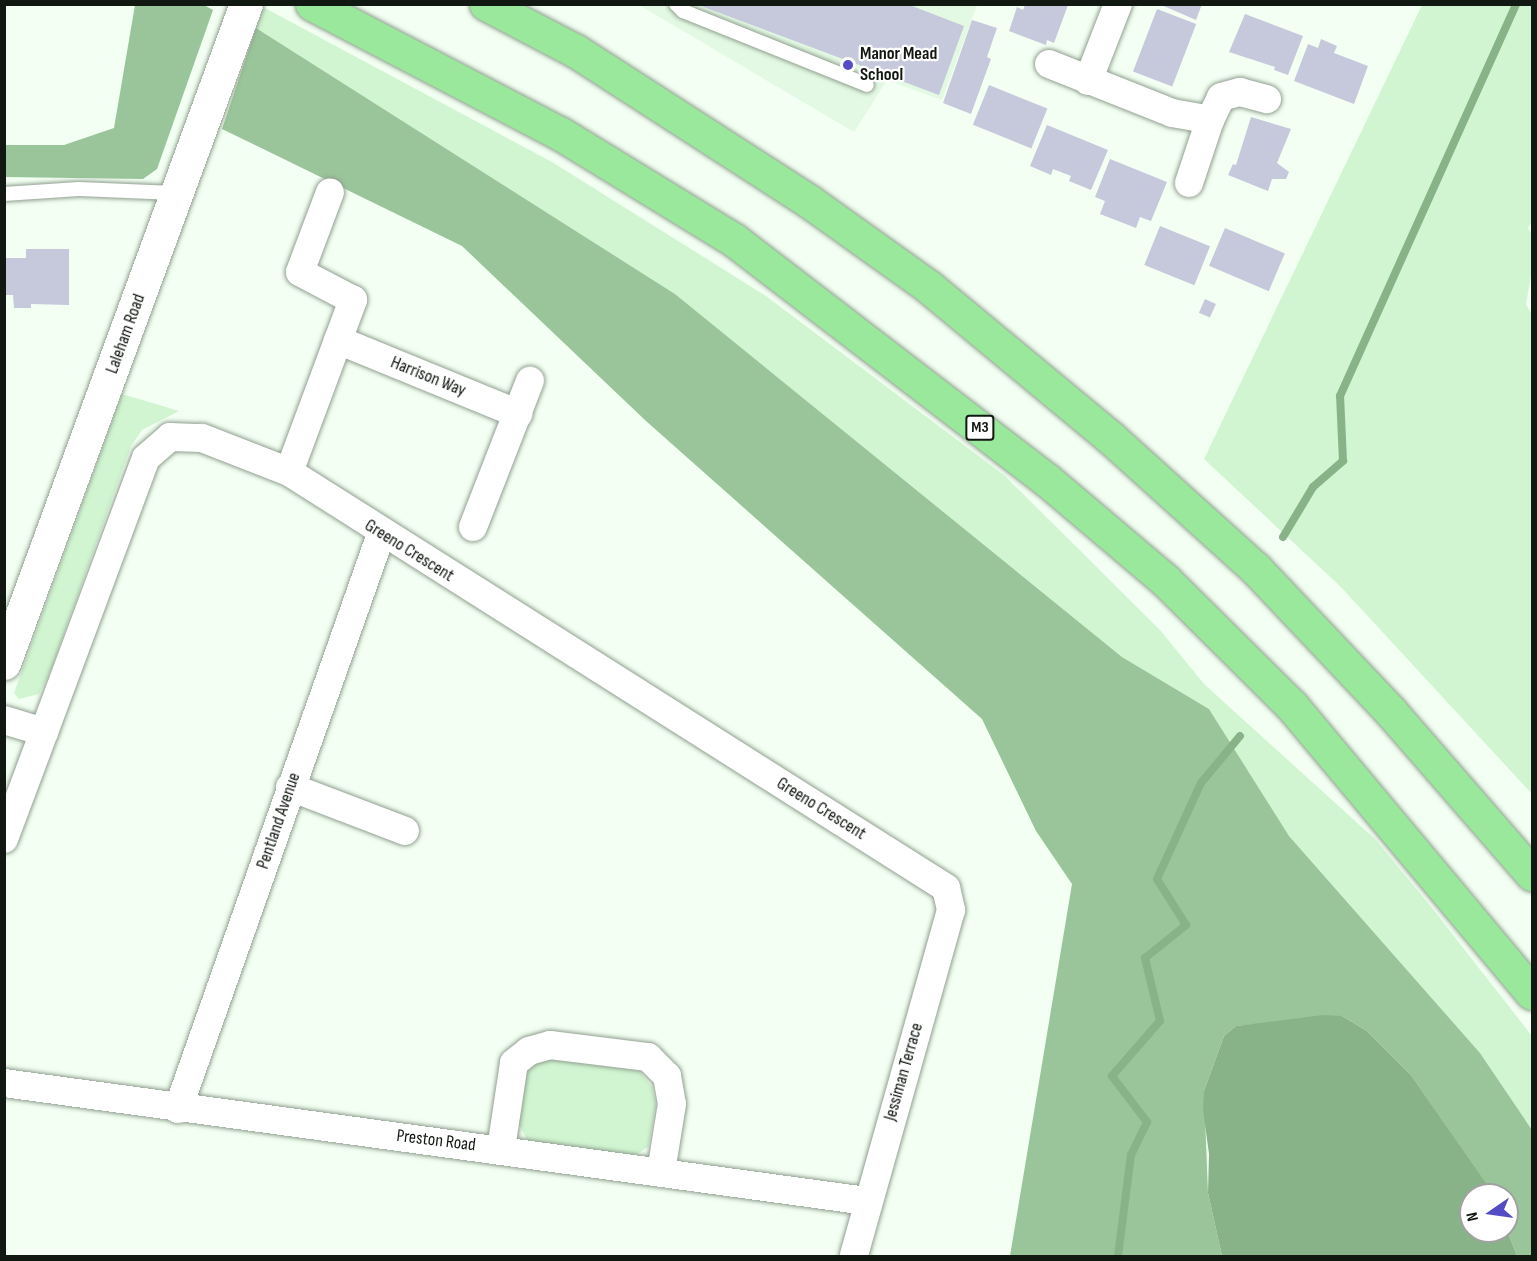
<!DOCTYPE html>
<style>
body{margin:0}
#map{position:relative;width:1537px;height:1261px;overflow:hidden;background:#f2fff2;font-family:"Sofia Sans Condensed",sans-serif}
div>[style]{position:absolute}
[style*='--x']{left:calc(var(--x)*1px);top:calc(var(--y)*1px);width:calc(var(--w)*1px);rotate:calc(var(--a)*1deg)}
.built>*{inset:0;background:#e3f9e3}
.green>*{inset:0;background:#d0f5d0}
.forest>*{inset:0;background:#9ac59a}
.water>*{inset:0;background:#88b388}
.stream>*{height:8px;margin:-4px;padding:0 4px;transform-origin:4px;border-radius:4px;background:#88b388}
.building>*{inset:0;background:#c6c9dc;transform-origin:0 0}
.roads{filter:drop-shadow(0 0 2px #91a091) drop-shadow(0 0 2px #91a091)}
.lane>*{height:14px;margin:-7px;padding:0 7px;transform-origin:7px;border-radius:7px;background:#fff}
.street>*{height:28px;margin:-14px;padding:0 14px;transform-origin:14px;border-radius:14px;background:#fff}
.secondary>*{height:33px;margin:-16.5px;padding:0 16.5px;transform-origin:16.5px;border-radius:16.5px;background:#fff}
.highway>*{height:33px;margin:-16.5px;padding:0 16.5px;transform-origin:16.5px;border-radius:16.5px;background:#99e89b}
.dots>*{width:16px;height:16px;translate:-50% -50%;box-sizing:border-box;border:3px solid #fff;border-radius:50%}
span{translate:-50% -50%;white-space:nowrap;text-align:center;line-height:1.15;-webkit-text-stroke:4.5px #fff;paint-order:stroke}
.shield-label span{padding:2px 4px;background:#fff;border:2px solid;border-radius:4px;-webkit-text-stroke-width:0}
.shield-label{font-size:16px;color:#111711;font-weight:700}
.poi-label{font-size:18px;color:#111711;font-weight:700}
.left{translate:0 -50%;text-align:left}
.street-label{font-size:18px;color:#111711}
.frame{position:absolute;inset:0;border:6px solid #111711;pointer-events:none}
.north{position:absolute;left:1459px;top:1183px;width:60px;height:60px;box-sizing:border-box;background:#fff;border:2px solid #a0a2a0;border-radius:50%;rotate:257deg;font-size:16px;font-weight:700;line-height:24px;text-align:center;color:#111711}
.north::after{content:'';display:block;margin:auto;width:21px;height:27px;background:#534cc4;clip-path:polygon(50% 0,100% 100%,50% 72%,0 100%)}
</style>
<div id="map">
<div class="built">
<div style="clip-path:polygon(639px 5px,977px 5px,942px 100px,887px 80px,854px 132px)"></div>
</div>
<div class="green">
<div style="clip-path:polygon(1422px 5px,1532px 5px,1532px 221px,1528px 228px,1532px 235px,1532px 271px,1526px 304px,1532px 315px,1532px 794px,1340px 586px,1204px 459px)"></div>
<div style="clip-path:polygon(263px 7px,552px 162px,766px 296px,1005px 476px,1160px 630px,1204px 684px,1375px 839px,1432px 908px,1532px 1036px,1532px 1130px,1480px 1053px,1289px 836px,1209px 709px,1122px 657px,675px 294px,256px 28px)"></div>
<div style="clip-path:polygon(122px 394px,179px 411px,142px 430px,131px 446px,51px 670px,39px 694px,19px 699px,14px 693px)"></div>
<div style="clip-path:polygon(544px 1058px,639px 1071px,652px 1087px,656px 1105px,648px 1147px,634px 1156px,530px 1146px,515px 1116px,519px 1078px)"></div>
</div>
<div class="forest">
<div style="clip-path:polygon(135px 5px,204px 5px,213px 10px,157px 169px,143px 179px,5px 177px,5px 145px,64px 145px,114px 128px)"></div>
<div style="clip-path:polygon(256px 28px,675px 294px,1122px 657px,1209px 709px,1289px 836px,1480px 1053px,1532px 1130px,1532px 1256px,1517px 1256px,1507px 1230px,1507px 1195px,1494px 1195px,1411px 1075px,1367px 1031px,1342px 1016px,1236px 1026px,1224px 1036px,1204px 1091px,1208px 1193px,1222px 1256px,1010px 1256px,1072px 884px,1036px 831px,982px 719px,646px 421px,462px 246px,222px 129px)"></div>
</div>
<div class="water">
<div style="clip-path:polygon(1323px 1015px,1342px 1016px,1367px 1031px,1411px 1075px,1493px 1193px,1471px 1195px,1471px 1231px,1507px 1230px,1517px 1256px,1222px 1256px,1208px 1193px,1209px 1154px,1203px 1110px,1204px 1091px,1224px 1036px,1236px 1026px)"></div>
</div>
<div class="stream">
<div style="--x:1283;--y:537;--w:58;--a:-59"></div>
<div style="--x:1313;--y:487;--w:40;--a:-41"></div>
<div style="--x:1343;--y:461;--w:65;--a:-92.6"></div>
<div style="--x:1340;--y:396;--w:430;--a:-65.8"></div>
<div style="--x:1118;--y:1256;--w:102;--a:-82.7"></div>
<div style="--x:1131;--y:1155;--w:37;--a:-64"></div>
<div style="--x:1147;--y:1122;--w:58;--a:-127.3"></div>
<div style="--x:1112;--y:1076;--w:73;--a:-48.9"></div>
<div style="--x:1160;--y:1021;--w:65;--a:-103.4"></div>
<div style="--x:1145;--y:958;--w:53;--a:-38.8"></div>
<div style="--x:1186;--y:925;--w:54;--a:-122.2"></div>
<div style="--x:1157;--y:879;--w:106;--a:-65.4"></div>
<div style="--x:1201;--y:783;--w:61;--a:-50.3"></div>
</div>
<div class="building">
<div style="clip-path:polygon(696px 4px,907px 4px,964px 26px,939px 95px)"></div>
<div style="clip-path:polygon(1159px 4px,1202px 4px,1196px 20px)"></div>
<div style="clip-path:polygon(1025px 5px,1068px 5px,1054px 43px,1047px 40px,1046px 45px,1009px 31px,1017px 7px,1023px 10px)"></div>
<div style="left:1157px;top:9px;width:42px;height:67px;rotate:21deg"></div>
<div style="clip-path:polygon(1245px 14px,1303px 36px,1288px 75px,1274px 70px,1275px 67px,1229px 52px)"></div>
<div style="clip-path:polygon(972px 20px,997px 28px,987px 57px,991px 59px,971px 114px,943px 103px)"></div>
<div style="clip-path:polygon(1321px 39px,1337px 46px,1334px 53px,1368px 66px,1354px 104px,1294px 81px,1308px 44px,1318px 48px)"></div>
<div style="left:989px;top:85px;width:63px;height:43px;rotate:22deg"></div>
<div style="clip-path:polygon(1251px 117px,1291px 129px,1277px 163px,1289px 172px,1286px 179px,1272px 179px,1268px 191px,1228px 175px,1233px 164px,1236px 165px)"></div>
<div style="clip-path:polygon(1047px 125px,1108px 150px,1091px 190px,1069px 181px,1071px 176px,1053px 169px,1051px 175px,1030px 166px)"></div>
<div style="clip-path:polygon(1110px 159px,1167px 182px,1151px 221px,1140px 217px,1136px 228px,1100px 214px,1105px 201px,1095px 197px)"></div>
<div style="left:1160px;top:226px;width:54px;height:42px;rotate:22deg"></div>
<div style="left:1225px;top:228px;width:65px;height:41px;rotate:23deg"></div>
<div style="clip-path:polygon(26px 249px,69px 249px,69px 305px,31px 304px,31px 308px,14px 308px,13px 295px,4px 295px,4px 258px,26px 258px)"></div>
<div style="left:1205px;top:299px;width:12px;height:15px;rotate:24deg"></div>
</div>
<div class="roads">
<div class="lane">
<div style="--x:676;--y:4;--w:10;--a:45"></div>
<div style="--x:683;--y:11;--w:198;--a:21.9"></div>
<div style="--x:4;--y:194;--w:75;--a:-3.8"></div>
<div style="--x:79;--y:189;--w:96;--a:2.4"></div>
</div>
<div class="street">
<div style="--x:1049;--y:64;--w:132;--a:21.7"></div>
<div style="--x:1172;--y:113;--w:39;--a:10"></div>
<div style="--x:1210;--y:120;--w:25;--a:-64"></div>
<div style="--x:1221;--y:97;--w:20;--a:-15"></div>
<div style="--x:1240;--y:92;--w:28;--a:15"></div>
<div style="--x:1088;--y:81;--w:83;--a:-68.7"></div>
<div style="--x:1189;--y:183;--w:66;--a:-71.6"></div>
<div style="--x:338;--y:340;--w:195;--a:22.3"></div>
<div style="--x:289;--y:472;--w:184;--a:-69.6"></div>
<div style="--x:353;--y:300;--w:60;--a:-152.2"></div>
<div style="--x:300;--y:272;--w:85;--a:-69.4"></div>
<div style="--x:473;--y:527;--w:157;--a:-68.7"></div>
<div style="--x:4;--y:720;--w:42;--a:16.7"></div>
<div style="--x:44;--y:732;--w:292;--a:-69.6"></div>
<div style="--x:146;--y:458;--w:32;--a:-41"></div>
<div style="--x:170;--y:437;--w:32;--a:2"></div>
<div style="--x:202;--y:438;--w:93;--a:21.3"></div>
<div style="--x:289;--y:472;--w:778;--a:32.34"></div>
<div style="--x:946;--y:888;--w:23;--a:77"></div>
<div style="--x:951;--y:910;--w:359;--a:105.7"></div>
<div style="--x:290;--y:787;--w:123;--a:20.9"></div>
<div style="--x:4;--y:839;--w:114;--a:-69.5"></div>
<div style="--x:4;--y:1083;--w:871;--a:7.79"></div>
<div style="--x:178;--y:1109;--w:610;--a:-70.55"></div>
<div style="--x:501;--y:1149;--w:87;--a:-81.4"></div>
<div style="--x:514;--y:1063;--w:19;--a:-39"></div>
<div style="--x:529;--y:1051;--w:22;--a:-16"></div>
<div style="--x:550;--y:1045;--w:99;--a:7"></div>
<div style="--x:648;--y:1057;--w:27;--a:45"></div>
<div style="--x:667;--y:1076;--w:28;--a:80"></div>
<div style="--x:672;--y:1104;--w:69;--a:99.2"></div>
</div>
<div class="secondary">
<div style="--x:4;--y:663;--w:702;--a:-69.84"></div>
</div>
<div class="highway">
<div style="--x:312;--y:4;--w:281;--a:27.6"></div>
<div style="--x:561;--y:134;--w:203;--a:31.5"></div>
<div style="--x:734;--y:240;--w:394;--a:37.5"></div>
<div style="--x:1047;--y:480;--w:155;--a:40.3"></div>
<div style="--x:1165;--y:580;--w:179;--a:44.8"></div>
<div style="--x:1292;--y:706;--w:374;--a:50.1"></div>
<div style="--x:486;--y:4;--w:102;--a:27.6"></div>
<div style="--x:576;--y:51;--w:278;--a:32.8"></div>
<div style="--x:810;--y:202;--w:146;--a:35.5"></div>
<div style="--x:929;--y:287;--w:236;--a:39.7"></div>
<div style="--x:1111;--y:438;--w:194;--a:42.1"></div>
<div style="--x:1255;--y:568;--w:198;--a:46.6"></div>
<div style="--x:1391;--y:712;--w:215;--a:49"></div>
</div>
</div>
<div class="dots">
<div style="left:848px;top:65px;background:#534cc4"></div>
</div>
<div class="shield-label">
<span style="left:980px;top:428px">M3</span>
</div>
<div class="poi-label">
<span class="left" style="left:860px;top:65px">Manor Mead<br>School</span>
</div>
<div class="street-label">
<span style="left:126px;top:334px;rotate:-70deg">Laleham Road</span>
<span style="left:428px;top:377px;rotate:22deg">Harrison Way</span>
<span style="left:409px;top:551px;rotate:32deg">Greeno Crescent</span>
<span style="left:821px;top:809px;rotate:32deg">Greeno Crescent</span>
<span style="left:279px;top:821px;rotate:-71deg">Pentland Avenue</span>
<span style="left:904px;top:1072px;rotate:-74deg">Jessiman Terrace</span>
<span style="left:436px;top:1141px;rotate:7deg">Preston Road</span>
</div>
<div class="frame"></div>
<div class="north">N</div>
</div>
